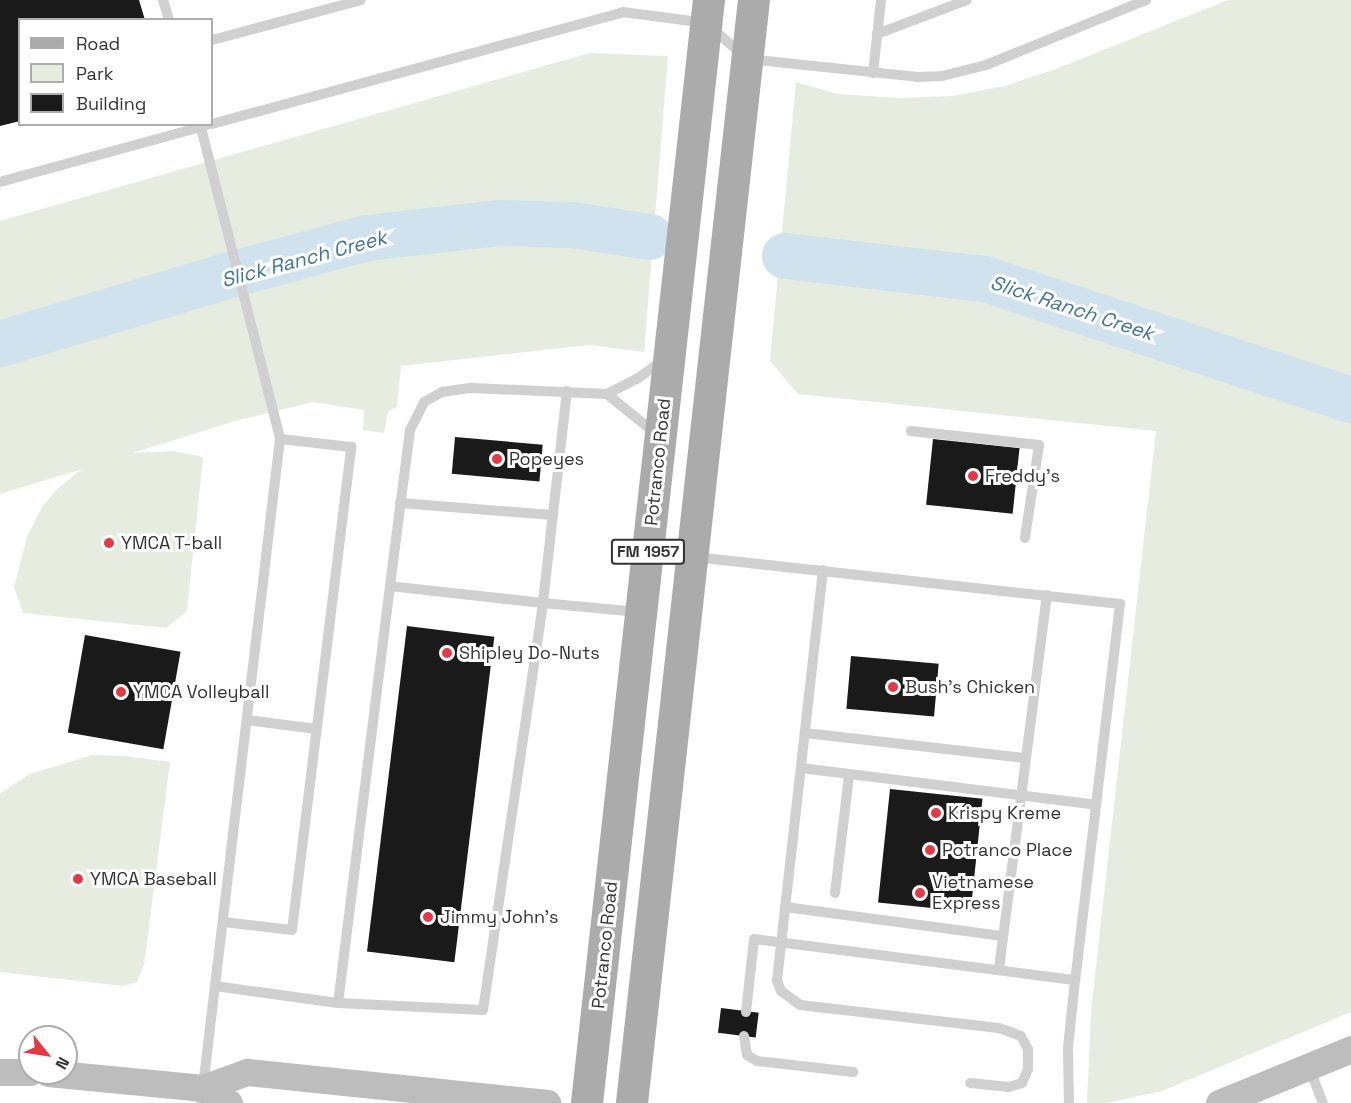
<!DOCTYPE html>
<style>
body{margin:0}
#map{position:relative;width:1351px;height:1103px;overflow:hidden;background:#fff;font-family:"Space Grotesk",sans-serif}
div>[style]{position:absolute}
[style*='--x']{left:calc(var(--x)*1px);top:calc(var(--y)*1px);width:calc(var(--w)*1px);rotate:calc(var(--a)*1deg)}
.green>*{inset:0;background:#e6ecdf}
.river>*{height:46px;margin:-23px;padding:0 23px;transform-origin:23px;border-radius:23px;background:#cfe2ee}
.building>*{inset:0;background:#1a1a1a;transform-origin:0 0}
.lane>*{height:10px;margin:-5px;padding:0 5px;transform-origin:5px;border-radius:5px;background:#d0d0d0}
.secondary>*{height:27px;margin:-13.5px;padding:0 13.5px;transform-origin:13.5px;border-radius:13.5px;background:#bdbdbd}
.primary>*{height:32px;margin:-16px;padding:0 16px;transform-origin:16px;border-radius:16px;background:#ababab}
.dots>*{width:16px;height:16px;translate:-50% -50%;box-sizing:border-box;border:3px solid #fff;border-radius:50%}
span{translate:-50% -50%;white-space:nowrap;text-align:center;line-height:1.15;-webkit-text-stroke:6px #fff;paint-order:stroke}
.shield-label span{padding:2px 4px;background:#fff;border:2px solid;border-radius:4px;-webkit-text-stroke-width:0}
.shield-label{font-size:16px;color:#333;font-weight:700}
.poi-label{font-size:18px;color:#333}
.left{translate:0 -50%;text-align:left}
.street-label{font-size:18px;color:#333}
.water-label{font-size:20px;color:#3f7597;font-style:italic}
.legend{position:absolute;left:18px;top:18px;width:195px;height:108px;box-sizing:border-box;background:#fff;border:2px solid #adadad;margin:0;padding:8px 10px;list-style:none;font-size:18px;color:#333}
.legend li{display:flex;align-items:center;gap:12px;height:30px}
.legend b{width:30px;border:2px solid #adadad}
.north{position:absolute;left:18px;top:1025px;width:60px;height:60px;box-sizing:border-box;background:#fff;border:2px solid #adadad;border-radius:50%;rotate:120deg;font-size:16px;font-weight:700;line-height:24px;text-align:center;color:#333}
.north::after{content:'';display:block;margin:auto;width:21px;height:27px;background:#e63946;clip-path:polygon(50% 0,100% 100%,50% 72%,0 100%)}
</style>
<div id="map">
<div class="green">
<div style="clip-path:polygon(1228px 0,1351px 0,1351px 1012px,1162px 1091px,1107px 1103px,1087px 1103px,1091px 1011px,1156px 431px,798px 394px,770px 361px,796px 82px,837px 94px,900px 98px,952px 96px,1005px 86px,1056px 69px)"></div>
<div style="clip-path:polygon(590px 53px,668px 56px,644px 352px,589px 345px,401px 366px,397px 407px,388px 411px,384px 433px,363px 430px,364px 410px,313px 402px,235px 421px,133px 453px,173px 451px,203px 457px,187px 611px,166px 628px,23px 613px,14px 587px,27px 537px,42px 507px,57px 489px,82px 469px,0 494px,0 221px)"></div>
<div style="clip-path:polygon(92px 755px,125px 756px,170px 762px,144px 965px,137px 982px,123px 986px,0 972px,0 793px,30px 774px)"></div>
</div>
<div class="river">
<div style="--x:785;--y:256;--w:201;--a:6.6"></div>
<div style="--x:985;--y:279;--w:385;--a:18.3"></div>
<div style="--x:0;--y:344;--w:244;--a:-16.7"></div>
<div style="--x:234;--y:274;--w:138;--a:-15.1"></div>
<div style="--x:367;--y:238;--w:132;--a:-6.5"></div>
<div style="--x:498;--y:223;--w:74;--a:1.5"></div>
<div style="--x:572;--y:225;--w:79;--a:8.7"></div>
</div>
<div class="building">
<div style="clip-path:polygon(0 0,139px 0,145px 20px,20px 20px,20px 121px,0 126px)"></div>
<div style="left:455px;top:437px;width:88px;height:37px;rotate:5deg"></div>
<div style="left:933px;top:439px;width:87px;height:66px;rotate:6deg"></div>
<div style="left:407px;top:626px;width:88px;height:328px;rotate:7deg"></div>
<div style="left:85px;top:635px;width:97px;height:99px;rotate:10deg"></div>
<div style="left:851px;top:656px;width:88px;height:53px;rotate:5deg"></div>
<div style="left:890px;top:789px;width:93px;height:114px;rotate:6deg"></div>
<div style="left:721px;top:1008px;width:38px;height:25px;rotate:7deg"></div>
</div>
<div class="lane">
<div style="--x:163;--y:0;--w:21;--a:73"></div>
<div style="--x:877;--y:34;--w:96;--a:-20.7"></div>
<div style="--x:212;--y:40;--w:154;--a:-15"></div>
<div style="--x:873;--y:73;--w:73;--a:-83.7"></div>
<div style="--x:200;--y:124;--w:325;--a:75.7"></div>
<div style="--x:280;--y:439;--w:669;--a:96.78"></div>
<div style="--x:212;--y:124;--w:426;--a:-15.2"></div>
<div style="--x:623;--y:12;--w:84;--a:7.5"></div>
<div style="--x:706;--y:23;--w:55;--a:41.3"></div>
<div style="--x:747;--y:59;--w:171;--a:6"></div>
<div style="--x:917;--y:77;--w:25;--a:-2"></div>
<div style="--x:942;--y:76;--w:45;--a:-14"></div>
<div style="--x:986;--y:65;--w:173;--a:-22.1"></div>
<div style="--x:0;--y:182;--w:213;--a:-15.3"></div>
<div style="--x:567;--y:391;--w:213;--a:96.5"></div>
<div style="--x:543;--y:603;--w:95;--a:5.4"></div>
<div style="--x:607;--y:394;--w:62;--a:39.1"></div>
<div style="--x:911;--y:431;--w:129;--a:6.2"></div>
<div style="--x:1039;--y:445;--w:94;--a:98.6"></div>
<div style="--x:400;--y:503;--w:153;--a:4.5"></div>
<div style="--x:695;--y:557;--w:428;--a:6.3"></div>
<div style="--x:1120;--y:604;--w:379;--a:96.8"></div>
<div style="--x:1075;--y:980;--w:68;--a:95.9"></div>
<div style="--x:1068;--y:1048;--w:55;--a:89"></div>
<div style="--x:823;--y:570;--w:413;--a:96.4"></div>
<div style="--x:777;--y:980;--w:12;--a:70"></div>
<div style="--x:781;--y:991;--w:24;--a:36"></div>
<div style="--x:800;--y:1005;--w:200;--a:6.6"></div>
<div style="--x:999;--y:1028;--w:23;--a:20"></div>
<div style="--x:1021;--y:1036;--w:15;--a:62"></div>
<div style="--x:1028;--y:1049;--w:20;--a:90"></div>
<div style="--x:1028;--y:1069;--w:15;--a:113"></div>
<div style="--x:1022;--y:1083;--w:14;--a:163"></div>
<div style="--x:1009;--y:1087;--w:39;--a:-174"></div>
<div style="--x:390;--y:586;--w:157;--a:-82.7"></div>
<div style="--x:410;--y:430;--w:31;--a:-63"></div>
<div style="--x:424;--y:402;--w:21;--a:-29"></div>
<div style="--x:442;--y:392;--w:30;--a:-8"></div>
<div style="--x:472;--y:388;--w:135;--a:2.5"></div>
<div style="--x:607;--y:394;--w:34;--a:-27"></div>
<div style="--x:637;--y:379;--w:32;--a:-36"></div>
<div style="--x:247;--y:720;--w:70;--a:7.4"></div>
<div style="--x:805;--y:733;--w:222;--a:6.5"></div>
<div style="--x:801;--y:768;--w:297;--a:7.1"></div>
<div style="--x:835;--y:893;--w:119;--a:-83.2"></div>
<div style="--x:785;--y:907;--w:220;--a:7.6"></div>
<div style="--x:223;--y:922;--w:69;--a:6.6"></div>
<div style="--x:292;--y:930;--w:487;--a:-83"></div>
<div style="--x:351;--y:447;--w:71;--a:-173.6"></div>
<div style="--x:999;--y:969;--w:377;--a:-82.7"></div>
<div style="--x:215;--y:986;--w:124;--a:7.9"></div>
<div style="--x:338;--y:1003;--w:145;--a:2.8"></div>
<div style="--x:483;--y:1010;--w:411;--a:-81.6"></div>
<div style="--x:543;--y:603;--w:154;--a:-173.7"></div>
<div style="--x:390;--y:586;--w:420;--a:97.1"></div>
<div style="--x:746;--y:1012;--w:73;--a:-83.7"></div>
<div style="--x:754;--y:939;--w:324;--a:7.3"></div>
<div style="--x:744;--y:1036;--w:19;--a:81"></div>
<div style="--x:747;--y:1055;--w:12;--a:31"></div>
<div style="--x:757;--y:1061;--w:97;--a:6.5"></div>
<div style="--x:1309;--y:1067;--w:39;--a:69"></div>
</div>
<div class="secondary">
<div style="--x:0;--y:1072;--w:30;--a:0"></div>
<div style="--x:48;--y:1073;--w:156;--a:5.5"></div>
<div style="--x:203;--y:1088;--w:30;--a:30"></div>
<div style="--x:203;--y:1088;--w:47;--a:-20"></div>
<div style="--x:247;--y:1072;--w:302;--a:5.9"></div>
<div style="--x:1219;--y:1103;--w:143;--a:-22.2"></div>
</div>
<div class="primary">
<div style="--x:587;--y:1103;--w:1110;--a:-83.69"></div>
<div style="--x:632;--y:1103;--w:1110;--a:-83.69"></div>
</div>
<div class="dots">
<div style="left:497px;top:459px;background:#e63946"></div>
<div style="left:973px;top:476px;background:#e63946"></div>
<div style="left:109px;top:543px;background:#e63946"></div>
<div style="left:447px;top:653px;background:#e63946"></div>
<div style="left:893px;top:687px;background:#e63946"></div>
<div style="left:121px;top:692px;background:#e63946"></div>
<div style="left:936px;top:813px;background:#e63946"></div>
<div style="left:930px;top:850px;background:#e63946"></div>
<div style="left:78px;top:879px;background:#e63946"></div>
<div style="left:920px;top:893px;background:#e63946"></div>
<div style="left:428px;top:917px;background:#e63946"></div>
</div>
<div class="shield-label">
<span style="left:648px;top:552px">FM 1957</span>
</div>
<div class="poi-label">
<span class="left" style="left:509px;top:459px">Popeyes</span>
<span class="left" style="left:985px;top:476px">Freddy's</span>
<span class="left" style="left:121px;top:543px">YMCA T-ball</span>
<span class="left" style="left:459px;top:653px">Shipley Do-Nuts</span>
<span class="left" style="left:905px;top:687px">Bush's Chicken</span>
<span class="left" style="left:133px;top:692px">YMCA Volleyball</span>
<span class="left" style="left:948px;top:813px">Krispy Kreme</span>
<span class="left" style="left:942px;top:850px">Potranco Place</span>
<span class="left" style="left:90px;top:879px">YMCA Baseball</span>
<span class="left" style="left:932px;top:893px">Vietnamese<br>Express</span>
<span class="left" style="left:440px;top:917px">Jimmy John's</span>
</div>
<div class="street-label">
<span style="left:658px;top:462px;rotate:-84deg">Potranco Road</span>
<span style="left:605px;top:945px;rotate:-84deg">Potranco Road</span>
</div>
<div class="water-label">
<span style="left:304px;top:259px;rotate:-15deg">Slick Ranch Creek</span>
<span style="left:1072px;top:308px;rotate:18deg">Slick Ranch Creek</span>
</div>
<ul class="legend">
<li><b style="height:8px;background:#ababab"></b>Road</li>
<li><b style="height:16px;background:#e6ecdf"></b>Park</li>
<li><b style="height:16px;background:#1a1a1a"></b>Building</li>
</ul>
<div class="north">N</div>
</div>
